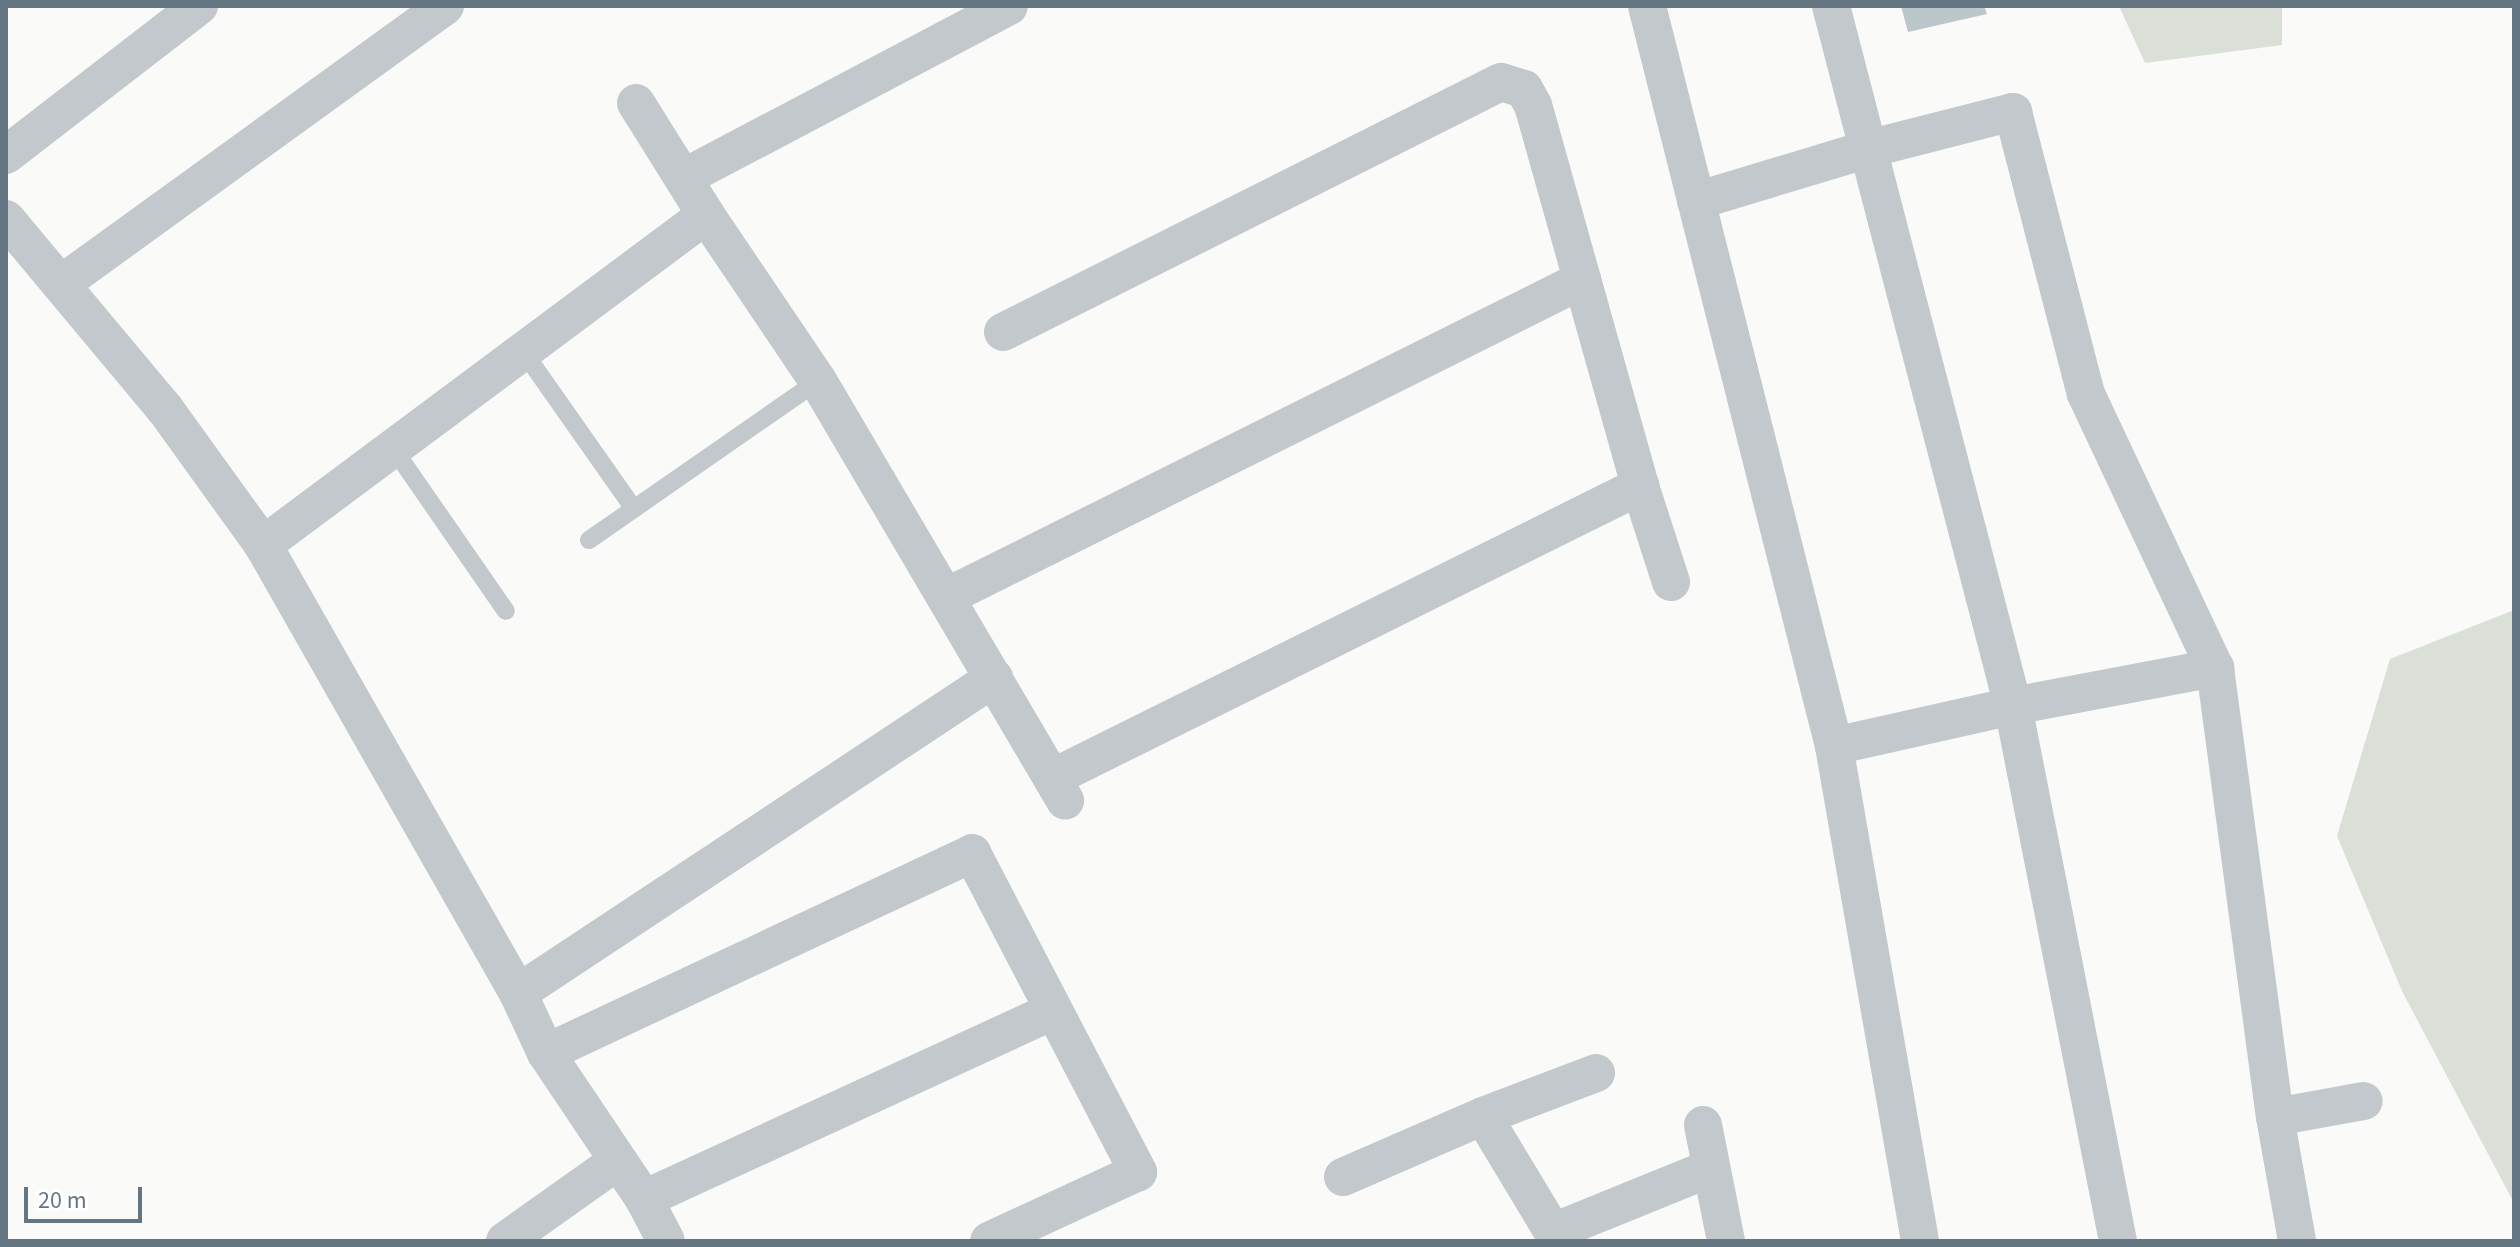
<!DOCTYPE html>
<style>
body{margin:0}
#map{position:relative;width:2520px;height:1247px;overflow:hidden;background:#fafaf8;font-family:"Source Sans 3",sans-serif}
div>[style]{position:absolute}
[style*='--x']{left:calc(var(--x)*1px);top:calc(var(--y)*1px);width:calc(var(--w)*1px);rotate:calc(var(--a)*1deg)}
.green>*{inset:0;background:#dadfd7}
.water>*{inset:0;background:#bbc7cb}
.lane>*{height:18px;margin:-9px;padding:0 9px;transform-origin:9px;border-radius:9px;background:#c3c8cc}
.street>*{height:38px;margin:-19px;padding:0 19px;transform-origin:19px;border-radius:19px;background:#c3c8cc}
span{translate:-50% -50%;white-space:nowrap;text-align:center;line-height:1.15;-webkit-text-stroke:8px #fff;paint-order:stroke}
.frame{position:absolute;inset:0;border:8px solid #657683;pointer-events:none}
.scale{position:absolute;left:24px;top:1187px;width:118px;height:36px;box-sizing:border-box;border:4px solid #657683;border-top:0;padding-left:10px;font-size:24px;line-height:28px;white-space:nowrap;color:#657683;-webkit-text-stroke:6px #fff;paint-order:stroke}
</style>
<div id="map">
<div class="green">
<div style="clip-path:polygon(2119px 6px,2282px 6px,2282px 45px,2145px 63px)"></div>
<div style="clip-path:polygon(2514px 610px,2514px 1203px,2402px 991px,2337px 836px,2390px 659px)"></div>
</div>
<div class="water">
<div style="clip-path:polygon(1901px 6px,1984px 6px,1987px 14px,1908px 32px)"></div>
</div>
<div class="lane">
<div style="--x:523;--y:351;--w:193;--a:54.9"></div>
<div style="--x:393;--y:448;--w:198;--a:55.3"></div>
<div style="--x:589;--y:540;--w:279;--a:-34.8"></div>
</div>
<div class="street">
<div style="--x:1647;--y:6;--w:763;--a:75.82"></div>
<div style="--x:1834;--y:746;--w:502;--a:80.14"></div>
<div style="--x:1831;--y:6;--w:723;--a:75.43"></div>
<div style="--x:2013;--y:706;--w:545;--a:78.9"></div>
<div style="--x:636;--y:103;--w:132;--a:58"></div>
<div style="--x:706;--y:215;--w:200;--a:56"></div>
<div style="--x:818;--y:381;--w:487;--a:59.5"></div>
<div style="--x:6;--y:155;--w:244;--a:-37.7"></div>
<div style="--x:685;--y:177;--w:366;--a:-27.8"></div>
<div style="--x:1696;--y:201;--w:180;--a:-16.8"></div>
<div style="--x:1868;--y:149;--w:150;--a:-14.3"></div>
<div style="--x:2013;--y:112;--w:291;--a:75.5"></div>
<div style="--x:2086;--y:394;--w:303;--a:64.8"></div>
<div style="--x:2215;--y:668;--w:453;--a:82.4"></div>
<div style="--x:2275;--y:1117;--w:126;--a:79.9"></div>
<div style="--x:6;--y:219;--w:248;--a:50.1"></div>
<div style="--x:165;--y:409;--w:168;--a:54.2"></div>
<div style="--x:263;--y:545;--w:515;--a:60.35"></div>
<div style="--x:518;--y:993;--w:66;--a:65"></div>
<div style="--x:546;--y:1053;--w:176;--a:56.1"></div>
<div style="--x:644;--y:1199;--w:47;--a:62.4"></div>
<div style="--x:61;--y:284;--w:474;--a:-35.9"></div>
<div style="--x:1003;--y:332;--w:557;--a:-26.66"></div>
<div style="--x:1501;--y:82;--w:24;--a:17"></div>
<div style="--x:1524;--y:89;--w:18;--a:61"></div>
<div style="--x:1533;--y:105;--w:396;--a:74.3"></div>
<div style="--x:1640;--y:486;--w:101;--a:72.1"></div>
<div style="--x:263;--y:545;--w:552;--a:-36.68"></div>
<div style="--x:946;--y:597;--w:711;--a:-26.49"></div>
<div style="--x:1834;--y:746;--w:183;--a:-12.6"></div>
<div style="--x:2013;--y:706;--w:206;--a:-10.7"></div>
<div style="--x:1052;--y:778;--w:657;--a:-26.41"></div>
<div style="--x:518;--y:993;--w:571;--a:-33.5"></div>
<div style="--x:546;--y:1053;--w:471;--a:-25.1"></div>
<div style="--x:972;--y:853;--w:360;--a:62.5"></div>
<div style="--x:1138;--y:1172;--w:164;--a:155.2"></div>
<div style="--x:1483;--y:1116;--w:135;--a:58.9"></div>
<div style="--x:1553;--y:1232;--w:170;--a:-22.1"></div>
<div style="--x:2275;--y:1117;--w:90;--a:-10.2"></div>
<div style="--x:1703;--y:1125;--w:118;--a:78.8"></div>
<div style="--x:1343;--y:1177;--w:153;--a:-23.5"></div>
<div style="--x:1483;--y:1116;--w:121;--a:-20.8"></div>
<div style="--x:644;--y:1199;--w:451;--a:-24.7"></div>
<div style="--x:505;--y:1241;--w:136;--a:-35.4"></div>
</div>
<div class="frame"></div>
<div class="scale">20 m</div>
</div>
